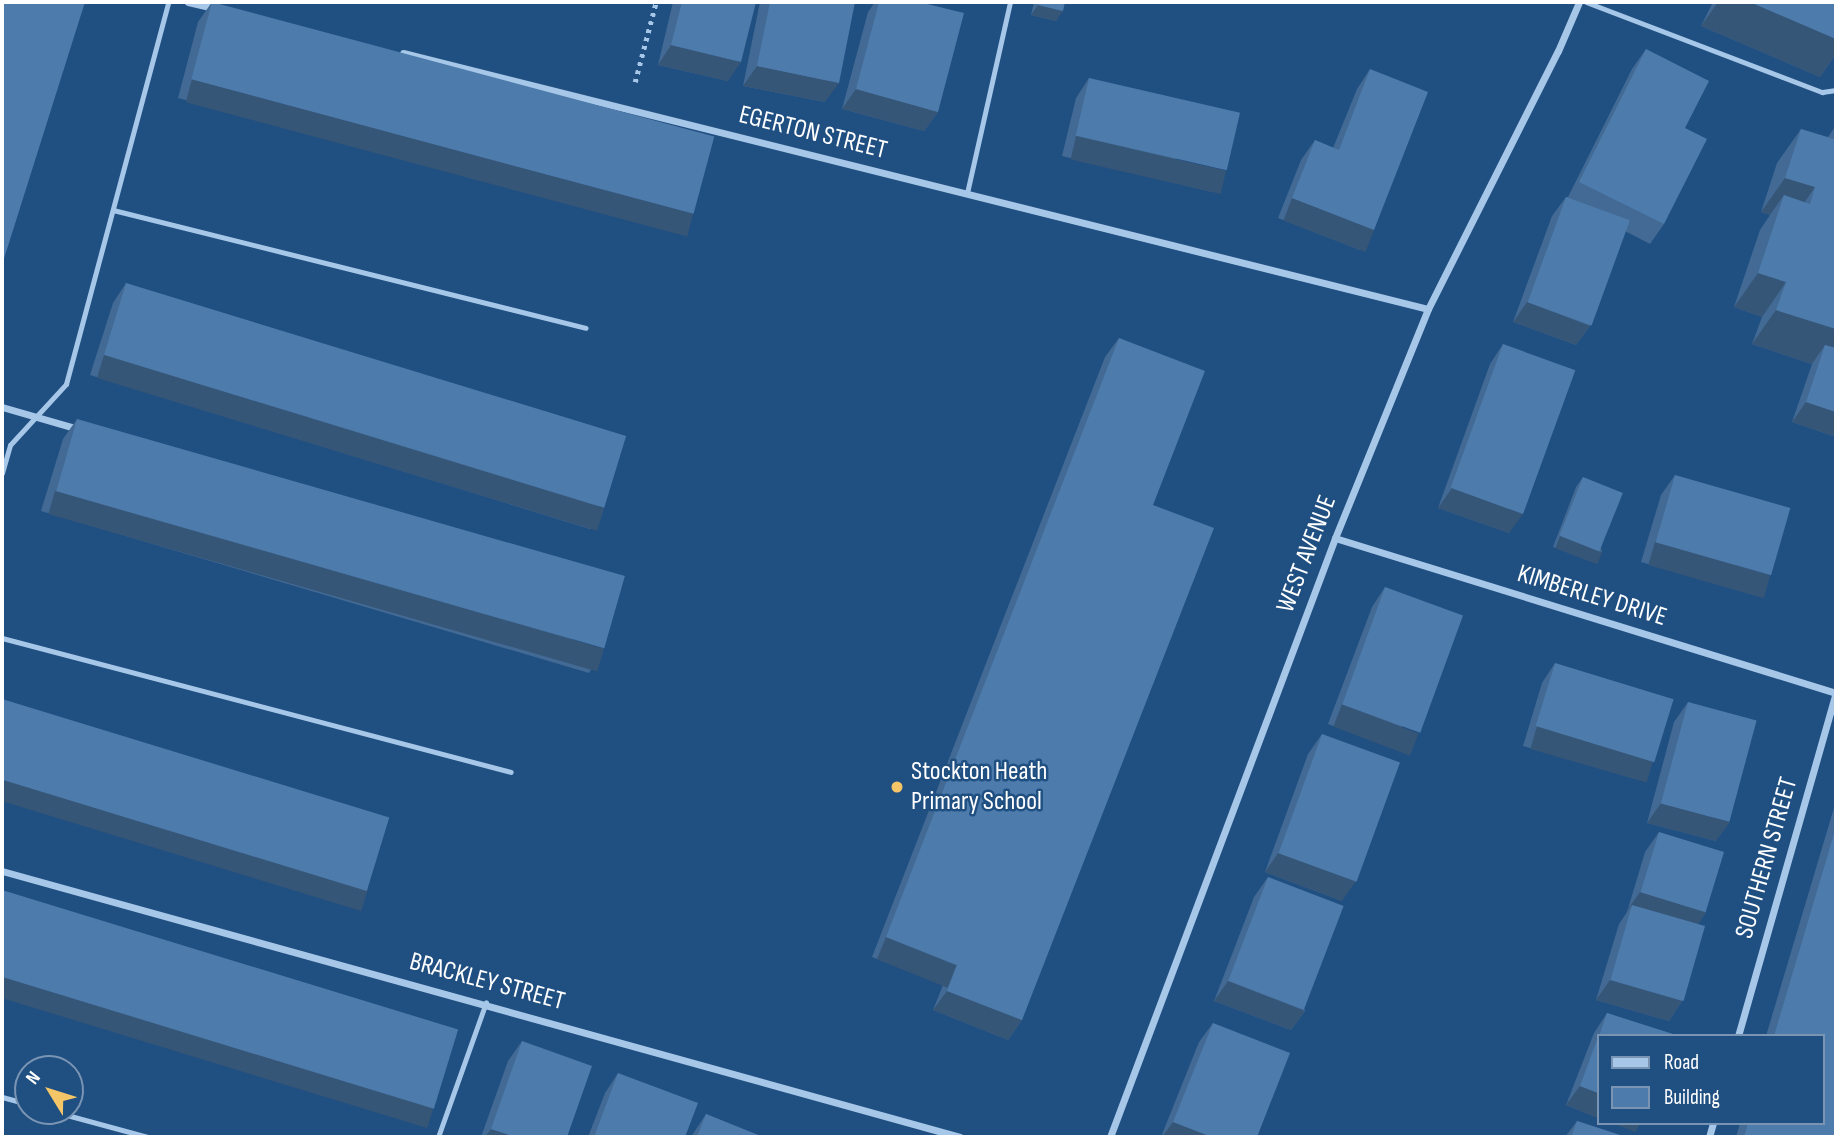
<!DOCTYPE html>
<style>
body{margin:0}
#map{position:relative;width:1838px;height:1139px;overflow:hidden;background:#204f81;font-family:"Sofia Sans Condensed",sans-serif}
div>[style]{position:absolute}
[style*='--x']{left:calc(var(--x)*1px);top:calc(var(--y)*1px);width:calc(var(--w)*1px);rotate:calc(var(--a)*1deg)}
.path>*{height:4.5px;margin-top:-2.25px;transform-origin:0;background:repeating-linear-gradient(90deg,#a6c7e8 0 3.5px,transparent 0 8.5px)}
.lane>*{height:5px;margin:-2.5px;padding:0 2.5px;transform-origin:2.5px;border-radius:2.5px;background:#a6c7e8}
.street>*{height:7px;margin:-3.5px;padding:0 3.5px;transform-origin:3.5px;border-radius:3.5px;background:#a6c7e8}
.wall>*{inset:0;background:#426a94}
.shaded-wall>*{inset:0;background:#365678;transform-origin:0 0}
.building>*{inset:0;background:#4d7bac;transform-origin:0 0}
.dots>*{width:19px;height:19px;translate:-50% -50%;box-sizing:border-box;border:4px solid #204f81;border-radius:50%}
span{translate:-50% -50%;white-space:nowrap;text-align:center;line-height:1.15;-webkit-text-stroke:5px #204f81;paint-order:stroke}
.street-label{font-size:26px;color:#fff}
.poi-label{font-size:26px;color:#fff}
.left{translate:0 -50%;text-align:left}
.frame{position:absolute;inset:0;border:4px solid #fff;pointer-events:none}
.legend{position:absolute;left:1597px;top:1034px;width:228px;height:91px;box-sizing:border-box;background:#204f81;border:2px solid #7995b3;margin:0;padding:9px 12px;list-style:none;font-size:21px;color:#fff}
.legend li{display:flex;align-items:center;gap:14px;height:35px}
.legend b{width:35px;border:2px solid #7995b3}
.north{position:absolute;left:14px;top:1055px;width:70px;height:70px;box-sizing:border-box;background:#204f81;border:2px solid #7995b3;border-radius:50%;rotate:308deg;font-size:19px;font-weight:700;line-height:28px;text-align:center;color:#fff}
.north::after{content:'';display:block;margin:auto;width:24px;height:32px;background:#f5c667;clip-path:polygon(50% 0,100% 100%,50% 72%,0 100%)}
</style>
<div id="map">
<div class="path">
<div style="--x:635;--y:82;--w:83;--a:-75.3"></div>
</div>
<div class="lane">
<div style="--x:1586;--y:2;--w:253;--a:20.9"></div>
<div style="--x:1822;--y:92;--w:14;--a:-8"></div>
<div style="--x:967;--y:193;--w:196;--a:-77.3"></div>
<div style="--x:113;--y:210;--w:487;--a:14"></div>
<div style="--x:2;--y:473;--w:29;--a:-74"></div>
<div style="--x:10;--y:445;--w:83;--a:-47.4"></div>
<div style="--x:66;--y:384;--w:395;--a:-75"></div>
<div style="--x:2;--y:638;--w:526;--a:14.75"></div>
<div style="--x:2;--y:1097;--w:27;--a:15"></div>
<div style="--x:52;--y:1111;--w:99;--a:15.2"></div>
<div style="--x:438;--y:1137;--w:143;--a:-70.4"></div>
</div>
<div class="street">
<div style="--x:188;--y:2;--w:31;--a:13"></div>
<div style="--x:403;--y:53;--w:1056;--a:14.02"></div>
<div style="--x:2;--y:407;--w:79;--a:16.1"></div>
<div style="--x:1335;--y:538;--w:524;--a:17.19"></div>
<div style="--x:2;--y:871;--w:994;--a:15.52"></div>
<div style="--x:1738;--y:1036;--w:358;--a:-74.1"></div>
<div style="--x:1110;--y:1137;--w:640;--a:-69.41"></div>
<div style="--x:1335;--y:538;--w:247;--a:-67.9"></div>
<div style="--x:1428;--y:309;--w:289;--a:-63.3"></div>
<div style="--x:1558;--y:51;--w:53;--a:-66.8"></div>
<div style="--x:1709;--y:1137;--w:15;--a:-74"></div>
</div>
<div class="wall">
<div style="clip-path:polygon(212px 2px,680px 232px,178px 98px,198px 22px)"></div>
<div style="clip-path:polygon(673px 2px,756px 2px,728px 81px,658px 65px)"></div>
<div style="clip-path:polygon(760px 2px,855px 2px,825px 102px,743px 86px)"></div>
<div style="clip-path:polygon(875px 2px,919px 2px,938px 112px,924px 131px,842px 109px,868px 12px)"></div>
<div style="clip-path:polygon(1034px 2px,1065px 2px,1056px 21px,1031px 15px)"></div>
<div style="clip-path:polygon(1713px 2px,1836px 2px,1836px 54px,1820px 77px,1701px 26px)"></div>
<div style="clip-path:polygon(1646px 49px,1664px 224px,1650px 244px,1625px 231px,1590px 326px,1576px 345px,1513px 322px,1552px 216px,1566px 197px,1568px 197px,1632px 69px)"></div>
<div style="clip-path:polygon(1370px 69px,1360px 250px,1278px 218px,1301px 160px,1315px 140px,1333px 148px,1357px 89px)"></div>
<div style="clip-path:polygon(1089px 78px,1212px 192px,1062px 156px,1076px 98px)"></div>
<div style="clip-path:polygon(1836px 125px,1836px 437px,1792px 422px,1812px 364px,1752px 344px,1762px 317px,1734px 307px,1760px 230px,1770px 215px,1761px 212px,1777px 163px,1801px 129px,1828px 137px)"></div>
<div style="clip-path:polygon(126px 283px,604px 509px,590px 529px,90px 375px,113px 303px)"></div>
<div style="clip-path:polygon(1119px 338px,1153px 505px,1022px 1020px,1008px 1040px,933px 1010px,943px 985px,872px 957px,1105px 357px)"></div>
<div style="clip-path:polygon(1503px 344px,1509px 533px,1438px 508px,1490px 364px)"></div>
<div style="clip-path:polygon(77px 419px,603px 653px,589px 673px,41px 511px,63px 439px)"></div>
<div style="clip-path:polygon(1675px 475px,1756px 595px,1641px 562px,1661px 495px)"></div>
<div style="clip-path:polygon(1583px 477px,1602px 552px,1595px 563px,1553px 547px,1576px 487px)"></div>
<div style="clip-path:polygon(1385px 587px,1405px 753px,1328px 724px,1372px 607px)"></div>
<div style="clip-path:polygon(1555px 663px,1639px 780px,1523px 746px,1542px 683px)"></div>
<div style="clip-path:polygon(1688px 702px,1716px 841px,1647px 823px,1674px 722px)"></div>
<div style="clip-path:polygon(1322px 734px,1342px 901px,1265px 872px,1308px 754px)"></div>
<div style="clip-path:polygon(1836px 801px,1836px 1137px,1736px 1137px,1740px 1123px,1822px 1123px,1822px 1036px,1766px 1036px)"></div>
<div style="clip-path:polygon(1659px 832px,1706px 912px,1698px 924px,1682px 1001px,1669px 1021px,1596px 1000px,1619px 924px,1627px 912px,1645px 852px)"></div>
<div style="clip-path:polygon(1268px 877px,1305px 1011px,1291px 1030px,1214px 1001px,1254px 897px)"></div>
<div style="clip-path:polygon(1607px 1013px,1673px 1036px,1598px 1036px,1598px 1118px,1566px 1105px,1594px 1033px)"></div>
<div style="clip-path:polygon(1213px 1023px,1257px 1137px,1161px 1137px,1199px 1042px)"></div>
<div style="clip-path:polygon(522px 1041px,567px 1137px,481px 1137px,508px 1061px)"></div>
<div style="clip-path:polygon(618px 1073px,685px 1137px,588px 1137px,605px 1093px)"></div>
<div style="clip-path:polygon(706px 1114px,763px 1137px,691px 1137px)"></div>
<div style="clip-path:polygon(1577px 1121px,1626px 1137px,1565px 1137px)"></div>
</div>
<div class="shaded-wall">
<div style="clip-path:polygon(1718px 2px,1750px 2px,1836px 39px,1836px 54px,1820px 77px,1701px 26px)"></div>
<div style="clip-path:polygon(1038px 5px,1063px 11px,1056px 21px,1031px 15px)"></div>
<div style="clip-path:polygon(671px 45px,741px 62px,728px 81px,658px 65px)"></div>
<div style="clip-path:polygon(757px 66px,839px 83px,825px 102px,743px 86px)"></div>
<div style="left:192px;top:79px;width:519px;height:24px;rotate:15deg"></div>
<div style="clip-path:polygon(856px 89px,938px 112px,924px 131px,842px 109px)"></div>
<div style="left:1076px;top:136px;width:154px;height:24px;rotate:13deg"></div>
<div style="clip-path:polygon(1785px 178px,1815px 187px,1791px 222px,1784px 195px,1770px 215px,1761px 212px)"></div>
<div style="left:1292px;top:198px;width:88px;height:24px;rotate:21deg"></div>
<div style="clip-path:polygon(1758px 273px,1786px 282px,1762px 317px,1734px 307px)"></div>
<div style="clip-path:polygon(1527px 302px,1590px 326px,1576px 345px,1513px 322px)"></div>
<div style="clip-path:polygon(1776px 310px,1836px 329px,1836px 372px,1825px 345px,1812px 364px,1752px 344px)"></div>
<div style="left:104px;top:355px;width:523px;height:24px;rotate:17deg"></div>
<div style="clip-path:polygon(1806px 402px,1836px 412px,1836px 437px,1792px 422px)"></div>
<div style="clip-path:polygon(1452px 488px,1523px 514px,1509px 533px,1438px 508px)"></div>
<div style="left:55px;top:491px;width:571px;height:24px;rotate:16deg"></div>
<div style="left:1560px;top:536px;width:45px;height:13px;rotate:21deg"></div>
<div style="left:1655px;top:542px;width:120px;height:24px;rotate:16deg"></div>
<div style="left:1342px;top:704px;width:82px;height:24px;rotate:21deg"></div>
<div style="left:1537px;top:726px;width:121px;height:24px;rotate:16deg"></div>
<div style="left:2px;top:776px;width:383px;height:24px;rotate:17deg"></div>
<div style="clip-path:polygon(1661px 803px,1730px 822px,1716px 841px,1647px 823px)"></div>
<div style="clip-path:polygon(1278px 853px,1356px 881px,1342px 901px,1265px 872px)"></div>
<div style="clip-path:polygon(1640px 892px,1706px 912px,1693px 932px,1632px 905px,1626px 912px)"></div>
<div style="left:886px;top:937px;width:76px;height:24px;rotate:22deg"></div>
<div style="left:2px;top:973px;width:452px;height:24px;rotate:17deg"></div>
<div style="clip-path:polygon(1610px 980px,1682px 1001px,1669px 1021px,1596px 1000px)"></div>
<div style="clip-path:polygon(1228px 981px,1305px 1011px,1291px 1030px,1214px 1001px)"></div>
<div style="clip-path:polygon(947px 991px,1022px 1020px,1008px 1040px,933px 1010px)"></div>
<div style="clip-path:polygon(1580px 1086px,1598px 1093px,1598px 1118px,1566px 1105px)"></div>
<div style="clip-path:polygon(1173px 1122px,1212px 1137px,1162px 1137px)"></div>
<div style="clip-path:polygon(1613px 1123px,1641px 1123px,1635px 1132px)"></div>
<div style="clip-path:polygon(491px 1129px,515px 1137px,485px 1137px)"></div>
</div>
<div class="building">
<div style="clip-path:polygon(2px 2px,85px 2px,2px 265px)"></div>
<div style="left:212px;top:2px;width:520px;height:80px;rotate:15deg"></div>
<div style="clip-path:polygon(682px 2px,756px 2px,741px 62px,671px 45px)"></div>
<div style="clip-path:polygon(770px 2px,855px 2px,839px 83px,757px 66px)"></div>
<div style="clip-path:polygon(879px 2px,919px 2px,964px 13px,938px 112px,856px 89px)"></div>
<div style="clip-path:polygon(1039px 2px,1065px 2px,1063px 11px,1038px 5px)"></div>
<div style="clip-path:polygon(1750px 2px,1836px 2px,1836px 39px)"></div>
<div style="clip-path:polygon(1646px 49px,1709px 81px,1685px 128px,1707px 139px,1664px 224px,1579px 182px)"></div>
<div style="clip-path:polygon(1370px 69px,1428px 92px,1374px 230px,1292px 198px,1315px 140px,1339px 150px)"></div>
<div style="left:1089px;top:78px;width:155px;height:59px;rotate:13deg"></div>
<div style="clip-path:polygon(1801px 129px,1836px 140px,1836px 329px,1776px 310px,1786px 282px,1758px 273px,1784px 195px,1810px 204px,1815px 187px,1785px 178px)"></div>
<div style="left:1566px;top:197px;width:68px;height:112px;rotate:20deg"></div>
<div style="left:126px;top:283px;width:523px;height:75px;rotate:17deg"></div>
<div style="clip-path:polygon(1119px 338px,1205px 371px,1153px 505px,1214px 528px,1022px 1020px,947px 991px,957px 965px,886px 937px)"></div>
<div style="left:1503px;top:344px;width:77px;height:153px;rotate:20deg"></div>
<div style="clip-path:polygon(1825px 345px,1836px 348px,1836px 412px,1806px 402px)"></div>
<div style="left:77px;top:419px;width:570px;height:75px;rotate:16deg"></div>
<div style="left:1675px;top:475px;width:120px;height:70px;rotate:16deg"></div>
<div style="left:1583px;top:477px;width:43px;height:63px;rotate:22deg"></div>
<div style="left:1385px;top:587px;width:83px;height:125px;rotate:20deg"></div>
<div style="left:1555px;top:663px;width:124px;height:66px;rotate:17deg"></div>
<div style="left:2px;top:699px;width:405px;height:77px;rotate:17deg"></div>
<div style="left:1688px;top:702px;width:71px;height:105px;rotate:15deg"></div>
<div style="left:1322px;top:734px;width:83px;height:127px;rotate:20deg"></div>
<div style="clip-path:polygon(1836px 827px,1836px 1137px,1744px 1137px,1748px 1123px,1822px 1123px,1822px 1036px,1774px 1036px)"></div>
<div style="left:1659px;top:832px;width:68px;height:63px;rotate:17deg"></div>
<div style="left:1268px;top:877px;width:81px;height:111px;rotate:21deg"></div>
<div style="left:2px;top:890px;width:477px;height:83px;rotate:17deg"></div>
<div style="left:1632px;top:905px;width:76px;height:78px;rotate:16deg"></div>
<div style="clip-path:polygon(1607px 1013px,1673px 1034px,1673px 1036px,1599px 1036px)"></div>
<div style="clip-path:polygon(1213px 1023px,1290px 1053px,1257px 1137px,1212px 1137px,1173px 1122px)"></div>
<div style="clip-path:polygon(1598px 1037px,1598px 1093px,1580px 1086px)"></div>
<div style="clip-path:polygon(522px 1041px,592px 1066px,567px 1137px,515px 1137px,491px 1129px)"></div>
<div style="clip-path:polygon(618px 1073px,698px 1103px,685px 1137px,594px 1137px)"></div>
<div style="clip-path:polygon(706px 1114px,763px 1137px,697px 1137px)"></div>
<div style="clip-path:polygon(1577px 1121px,1626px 1137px,1571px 1137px)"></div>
</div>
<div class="dots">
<div style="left:897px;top:787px;background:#f5c667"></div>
</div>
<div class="street-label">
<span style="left:813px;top:133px;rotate:14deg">EGERTON STREET</span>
<span style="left:1307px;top:554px;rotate:-69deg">WEST AVENUE</span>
<span style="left:1592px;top:596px;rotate:17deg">KIMBERLEY DRIVE</span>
<span style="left:1767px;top:858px;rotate:-74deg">SOUTHERN STREET</span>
<span style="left:487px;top:982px;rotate:15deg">BRACKLEY STREET</span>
</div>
<div class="poi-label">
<span class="left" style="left:911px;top:787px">Stockton Heath<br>Primary School</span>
</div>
<div class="frame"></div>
<ul class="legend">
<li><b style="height:9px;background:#a6c7e8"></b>Road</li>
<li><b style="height:19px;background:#4d7bac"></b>Building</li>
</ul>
<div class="north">N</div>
</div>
